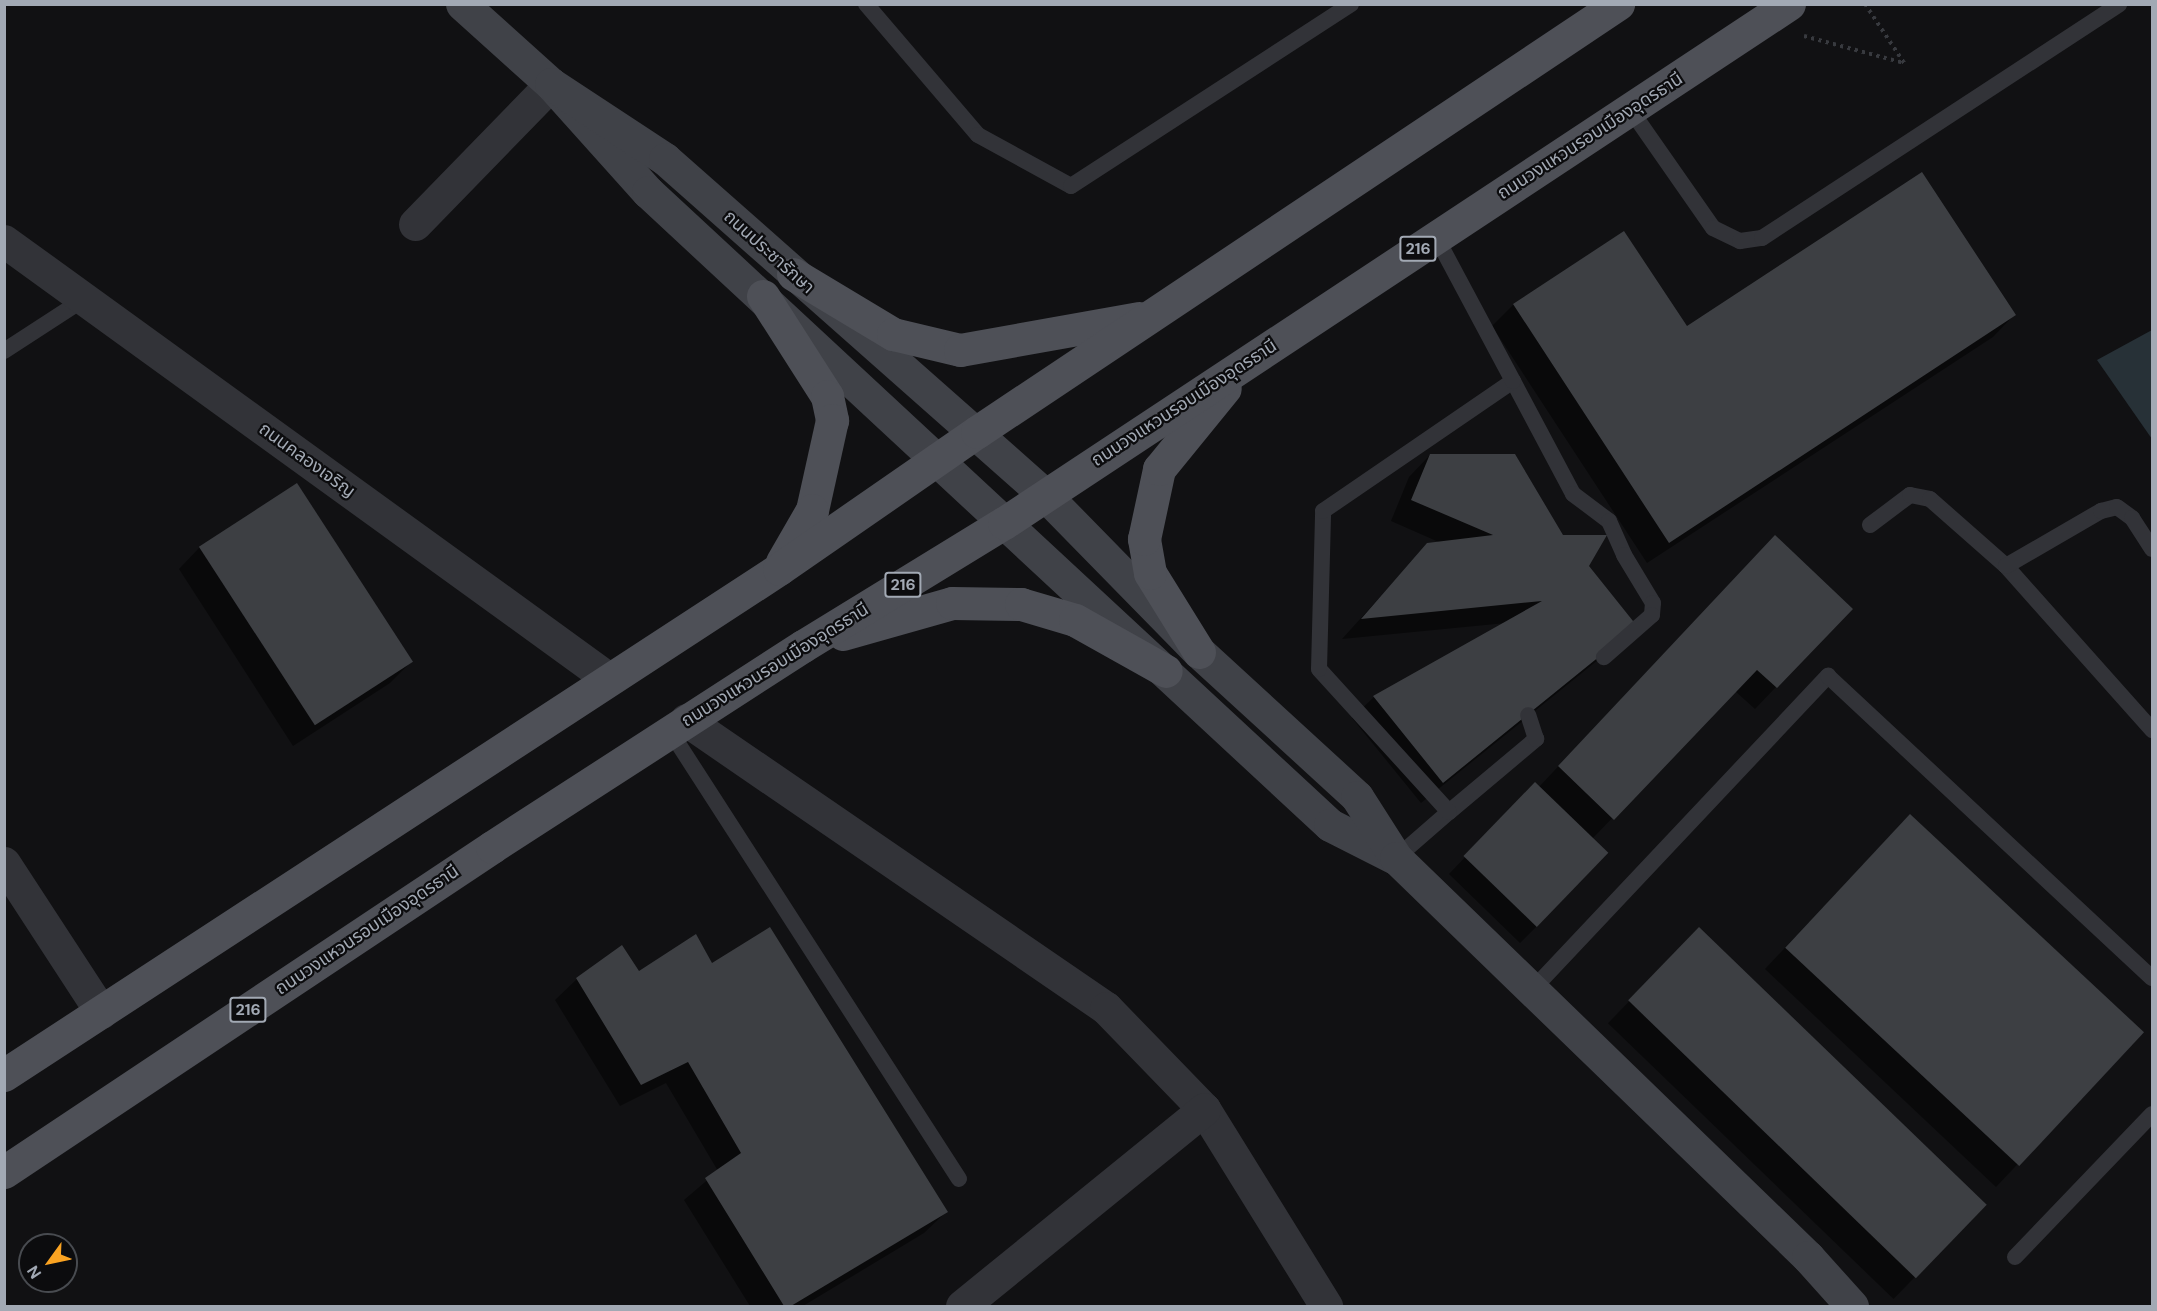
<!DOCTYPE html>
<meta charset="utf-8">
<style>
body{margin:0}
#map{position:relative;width:2157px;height:1311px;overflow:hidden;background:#111113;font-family:"DM Sans","Noto Sans Thai",sans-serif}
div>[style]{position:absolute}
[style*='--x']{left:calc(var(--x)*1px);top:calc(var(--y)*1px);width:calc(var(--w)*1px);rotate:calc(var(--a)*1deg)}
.water>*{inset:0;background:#273137}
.shadow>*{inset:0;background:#0007;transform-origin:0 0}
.building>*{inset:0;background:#3d3f43;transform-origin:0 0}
.path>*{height:4px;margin-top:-2px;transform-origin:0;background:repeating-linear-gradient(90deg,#383a3f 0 3px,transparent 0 7.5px)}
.service>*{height:16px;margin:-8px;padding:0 8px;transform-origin:8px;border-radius:8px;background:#323338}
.minor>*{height:33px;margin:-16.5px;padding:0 16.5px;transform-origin:16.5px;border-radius:16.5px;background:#323338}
.secondary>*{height:33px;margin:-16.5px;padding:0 16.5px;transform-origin:16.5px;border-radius:16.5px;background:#404248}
.primary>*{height:33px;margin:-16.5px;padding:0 16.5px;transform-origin:16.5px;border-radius:16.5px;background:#4e5057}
span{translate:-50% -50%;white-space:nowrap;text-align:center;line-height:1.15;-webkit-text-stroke:4.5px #0c0c0e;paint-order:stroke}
.shield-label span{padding:2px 4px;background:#0c0c0e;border:2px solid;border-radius:4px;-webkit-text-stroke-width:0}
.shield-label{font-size:16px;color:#a2a9b4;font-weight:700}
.street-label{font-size:18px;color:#a2a9b4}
.frame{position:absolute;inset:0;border:6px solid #a2a9b4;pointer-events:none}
.north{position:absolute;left:18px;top:1233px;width:60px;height:60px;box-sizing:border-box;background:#0c0c0e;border:2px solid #484b50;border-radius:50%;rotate:237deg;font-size:16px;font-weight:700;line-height:24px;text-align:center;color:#a2a9b4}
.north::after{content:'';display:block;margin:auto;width:21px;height:27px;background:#faa322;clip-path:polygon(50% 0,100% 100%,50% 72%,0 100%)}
</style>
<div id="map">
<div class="water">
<div style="clip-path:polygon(2152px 330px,2152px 439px,2097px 360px)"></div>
</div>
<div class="shadow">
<div style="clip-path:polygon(1623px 233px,1686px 328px,2014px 315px,1993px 337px,1647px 563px,1492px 326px,1513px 305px)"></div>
<div style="clip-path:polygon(1430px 455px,1563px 536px,1587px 566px,1614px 647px,1421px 803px,1352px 718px,1374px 697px,1506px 623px,1342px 639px,1428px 544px,1441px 543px,1391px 521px,1409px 477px)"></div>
<div style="clip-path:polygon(200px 547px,411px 662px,390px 683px,293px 746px,179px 569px)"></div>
<div style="clip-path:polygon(1754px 558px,1850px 609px,1755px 709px,1735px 691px,1592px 839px,1536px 927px,1520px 943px,1449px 874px,1519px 801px,1538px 788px)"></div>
<div style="clip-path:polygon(1889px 837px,2141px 1033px,1996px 1187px,1765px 969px)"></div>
<div style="left:1699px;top:929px;width:397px;height:131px;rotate:44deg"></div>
<div style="clip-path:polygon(711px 965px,946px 1212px,924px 1233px,803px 1306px,750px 1306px,684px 1200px,718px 1171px,666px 1083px,620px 1106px,555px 1000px,577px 979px)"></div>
</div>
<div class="building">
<div style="clip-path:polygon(1922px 172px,2016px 315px,1669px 543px,1513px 304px,1624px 231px,1687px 326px)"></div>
<div style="clip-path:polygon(1430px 454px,1515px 454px,1563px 535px,1607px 535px,1589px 566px,1637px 626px,1443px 783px,1373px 696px,1542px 601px,1361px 619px,1427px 543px,1493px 535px,1411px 500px)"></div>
<div style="left:297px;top:483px;width:213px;height:117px;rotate:57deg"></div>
<div style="clip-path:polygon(1775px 535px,1853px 609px,1777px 688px,1757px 670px,1614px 820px,1558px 766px)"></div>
<div style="left:1535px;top:782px;width:102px;height:103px;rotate:44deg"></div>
<div style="left:1910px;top:814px;width:320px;height:183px;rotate:43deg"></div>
<div style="clip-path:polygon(770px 927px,948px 1212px,791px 1306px,784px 1306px,705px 1178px,741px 1153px,688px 1062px,641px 1085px,576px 978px,622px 945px,639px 971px,696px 934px,712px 963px)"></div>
<div style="left:1699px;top:927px;width:400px;height:102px;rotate:44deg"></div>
</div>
<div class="path">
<div style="--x:1865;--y:4;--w:71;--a:56.5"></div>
<div style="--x:1804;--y:36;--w:104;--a:15.1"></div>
</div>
<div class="service">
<div style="--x:866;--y:4;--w:172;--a:49.5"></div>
<div style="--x:978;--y:135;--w:106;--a:28.7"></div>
<div style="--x:1071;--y:186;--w:334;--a:-33"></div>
<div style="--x:1630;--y:109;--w:145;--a:55.1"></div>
<div style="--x:1713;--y:228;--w:30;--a:26"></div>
<div style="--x:1740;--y:241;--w:22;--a:-8"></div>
<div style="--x:1762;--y:238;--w:427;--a:-33.2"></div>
<div style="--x:4;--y:351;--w:95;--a:-33"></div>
<div style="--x:1513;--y:381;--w:128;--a:62"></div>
<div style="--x:1573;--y:494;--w:45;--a:36.9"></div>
<div style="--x:1609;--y:521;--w:37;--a:66"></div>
<div style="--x:1624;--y:555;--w:56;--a:58.9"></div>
<div style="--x:1653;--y:603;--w:12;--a:95"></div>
<div style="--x:1652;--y:615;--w:64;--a:138.8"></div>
<div style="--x:1870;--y:525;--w:50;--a:-36.9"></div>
<div style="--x:1910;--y:495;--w:20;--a:11"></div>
<div style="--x:1930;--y:499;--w:101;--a:41.4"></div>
<div style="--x:2006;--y:566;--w:220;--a:48.3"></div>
<div style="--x:2006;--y:566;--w:110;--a:-30.1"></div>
<div style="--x:2101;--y:511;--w:16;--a:-14"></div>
<div style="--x:2117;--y:507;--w:19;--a:36"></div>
<div style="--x:2132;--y:518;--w:37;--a:57"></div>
<div style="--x:670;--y:731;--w:533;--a:57.17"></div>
<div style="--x:1449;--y:812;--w:114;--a:-40"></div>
<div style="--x:1536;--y:739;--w:25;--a:-108"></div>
<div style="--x:1396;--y:858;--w:70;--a:-41"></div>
<div style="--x:1449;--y:812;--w:193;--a:-132.3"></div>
<div style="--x:1319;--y:669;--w:158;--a:-88.5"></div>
<div style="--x:1323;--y:511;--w:230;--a:-34.4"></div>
<div style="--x:1513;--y:381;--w:163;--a:-118.1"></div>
<div style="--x:1532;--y:990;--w:432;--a:-46.7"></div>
<div style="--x:1828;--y:676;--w:443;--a:43"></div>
<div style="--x:2015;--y:1257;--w:198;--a:-46.2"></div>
</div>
<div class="minor">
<div style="--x:415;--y:224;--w:195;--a:-45.8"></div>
<div style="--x:4;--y:241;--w:747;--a:35.9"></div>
<div style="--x:686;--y:720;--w:509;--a:34.44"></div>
<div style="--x:1106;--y:1008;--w:141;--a:45.9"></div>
<div style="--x:1204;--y:1109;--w:232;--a:58.2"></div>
<div style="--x:4;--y:863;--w:178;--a:56.9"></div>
<div style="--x:962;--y:1306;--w:312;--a:-39.1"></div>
</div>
<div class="secondary">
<div style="--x:462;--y:4;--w:120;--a:42"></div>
<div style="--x:551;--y:84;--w:145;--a:48.1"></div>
<div style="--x:648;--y:192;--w:930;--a:42.87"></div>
<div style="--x:1330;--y:825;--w:73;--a:26.9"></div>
<div style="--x:551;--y:84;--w:136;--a:33.3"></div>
<div style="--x:665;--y:159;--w:507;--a:41.48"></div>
<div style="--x:1045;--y:495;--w:220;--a:45.6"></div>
<div style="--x:1199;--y:652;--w:214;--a:42.5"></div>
<div style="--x:1357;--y:797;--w:72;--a:57.4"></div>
<div style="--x:1396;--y:858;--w:574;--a:44.08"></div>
<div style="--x:1808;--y:1257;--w:66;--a:48.1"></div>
</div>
<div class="primary">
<div style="--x:793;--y:274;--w:117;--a:31"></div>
<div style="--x:893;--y:334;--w:69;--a:13.4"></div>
<div style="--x:960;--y:350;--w:182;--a:-10.1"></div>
<div style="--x:763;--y:296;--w:119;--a:57.4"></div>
<div style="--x:827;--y:396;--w:25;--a:78"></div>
<div style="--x:832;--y:420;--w:92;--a:102.5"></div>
<div style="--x:812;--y:510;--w:60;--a:120"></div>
<div style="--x:843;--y:634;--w:113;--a:-15.9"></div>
<div style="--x:952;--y:603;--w:69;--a:0.8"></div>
<div style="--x:1021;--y:604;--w:56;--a:16.5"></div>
<div style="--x:1075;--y:620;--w:104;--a:29.3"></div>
<div style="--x:1199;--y:652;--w:93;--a:-121.8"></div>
<div style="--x:1150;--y:573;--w:35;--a:-100"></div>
<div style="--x:1144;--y:539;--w:72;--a:-77.9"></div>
<div style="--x:1159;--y:469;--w:104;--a:-50.8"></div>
<div style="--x:4;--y:1075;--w:926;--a:-33.14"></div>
<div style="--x:779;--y:569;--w:241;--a:-34.7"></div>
<div style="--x:977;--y:432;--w:771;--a:-33.73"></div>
<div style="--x:4;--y:1172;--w:586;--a:-33.66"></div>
<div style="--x:492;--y:847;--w:370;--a:-32.9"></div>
<div style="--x:803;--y:646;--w:236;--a:-31.5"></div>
<div style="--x:1004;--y:523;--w:941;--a:-33.47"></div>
</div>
<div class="shield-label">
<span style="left:1418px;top:249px">216</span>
<span style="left:903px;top:585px">216</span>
<span style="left:248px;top:1010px">216</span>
</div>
<div class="street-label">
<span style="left:1590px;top:136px;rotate:-33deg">ถนนวงแหวนรอบเมืองอุดรธานี</span>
<span style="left:769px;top:252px;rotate:42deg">ถนนประชารักษา</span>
<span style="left:1184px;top:403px;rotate:-33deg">ถนนวงแหวนรอบเมืองอุดรธานี</span>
<span style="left:307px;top:460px;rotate:36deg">ถนนคลองเจริญ</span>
<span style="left:775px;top:665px;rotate:-32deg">ถนนวงแหวนรอบเมืองอุดรธานี</span>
<span style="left:367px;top:930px;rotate:-34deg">ถนนวงแหวนรอบเมืองอุดรธานี</span>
</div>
<div class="frame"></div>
<div class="north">N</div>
</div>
